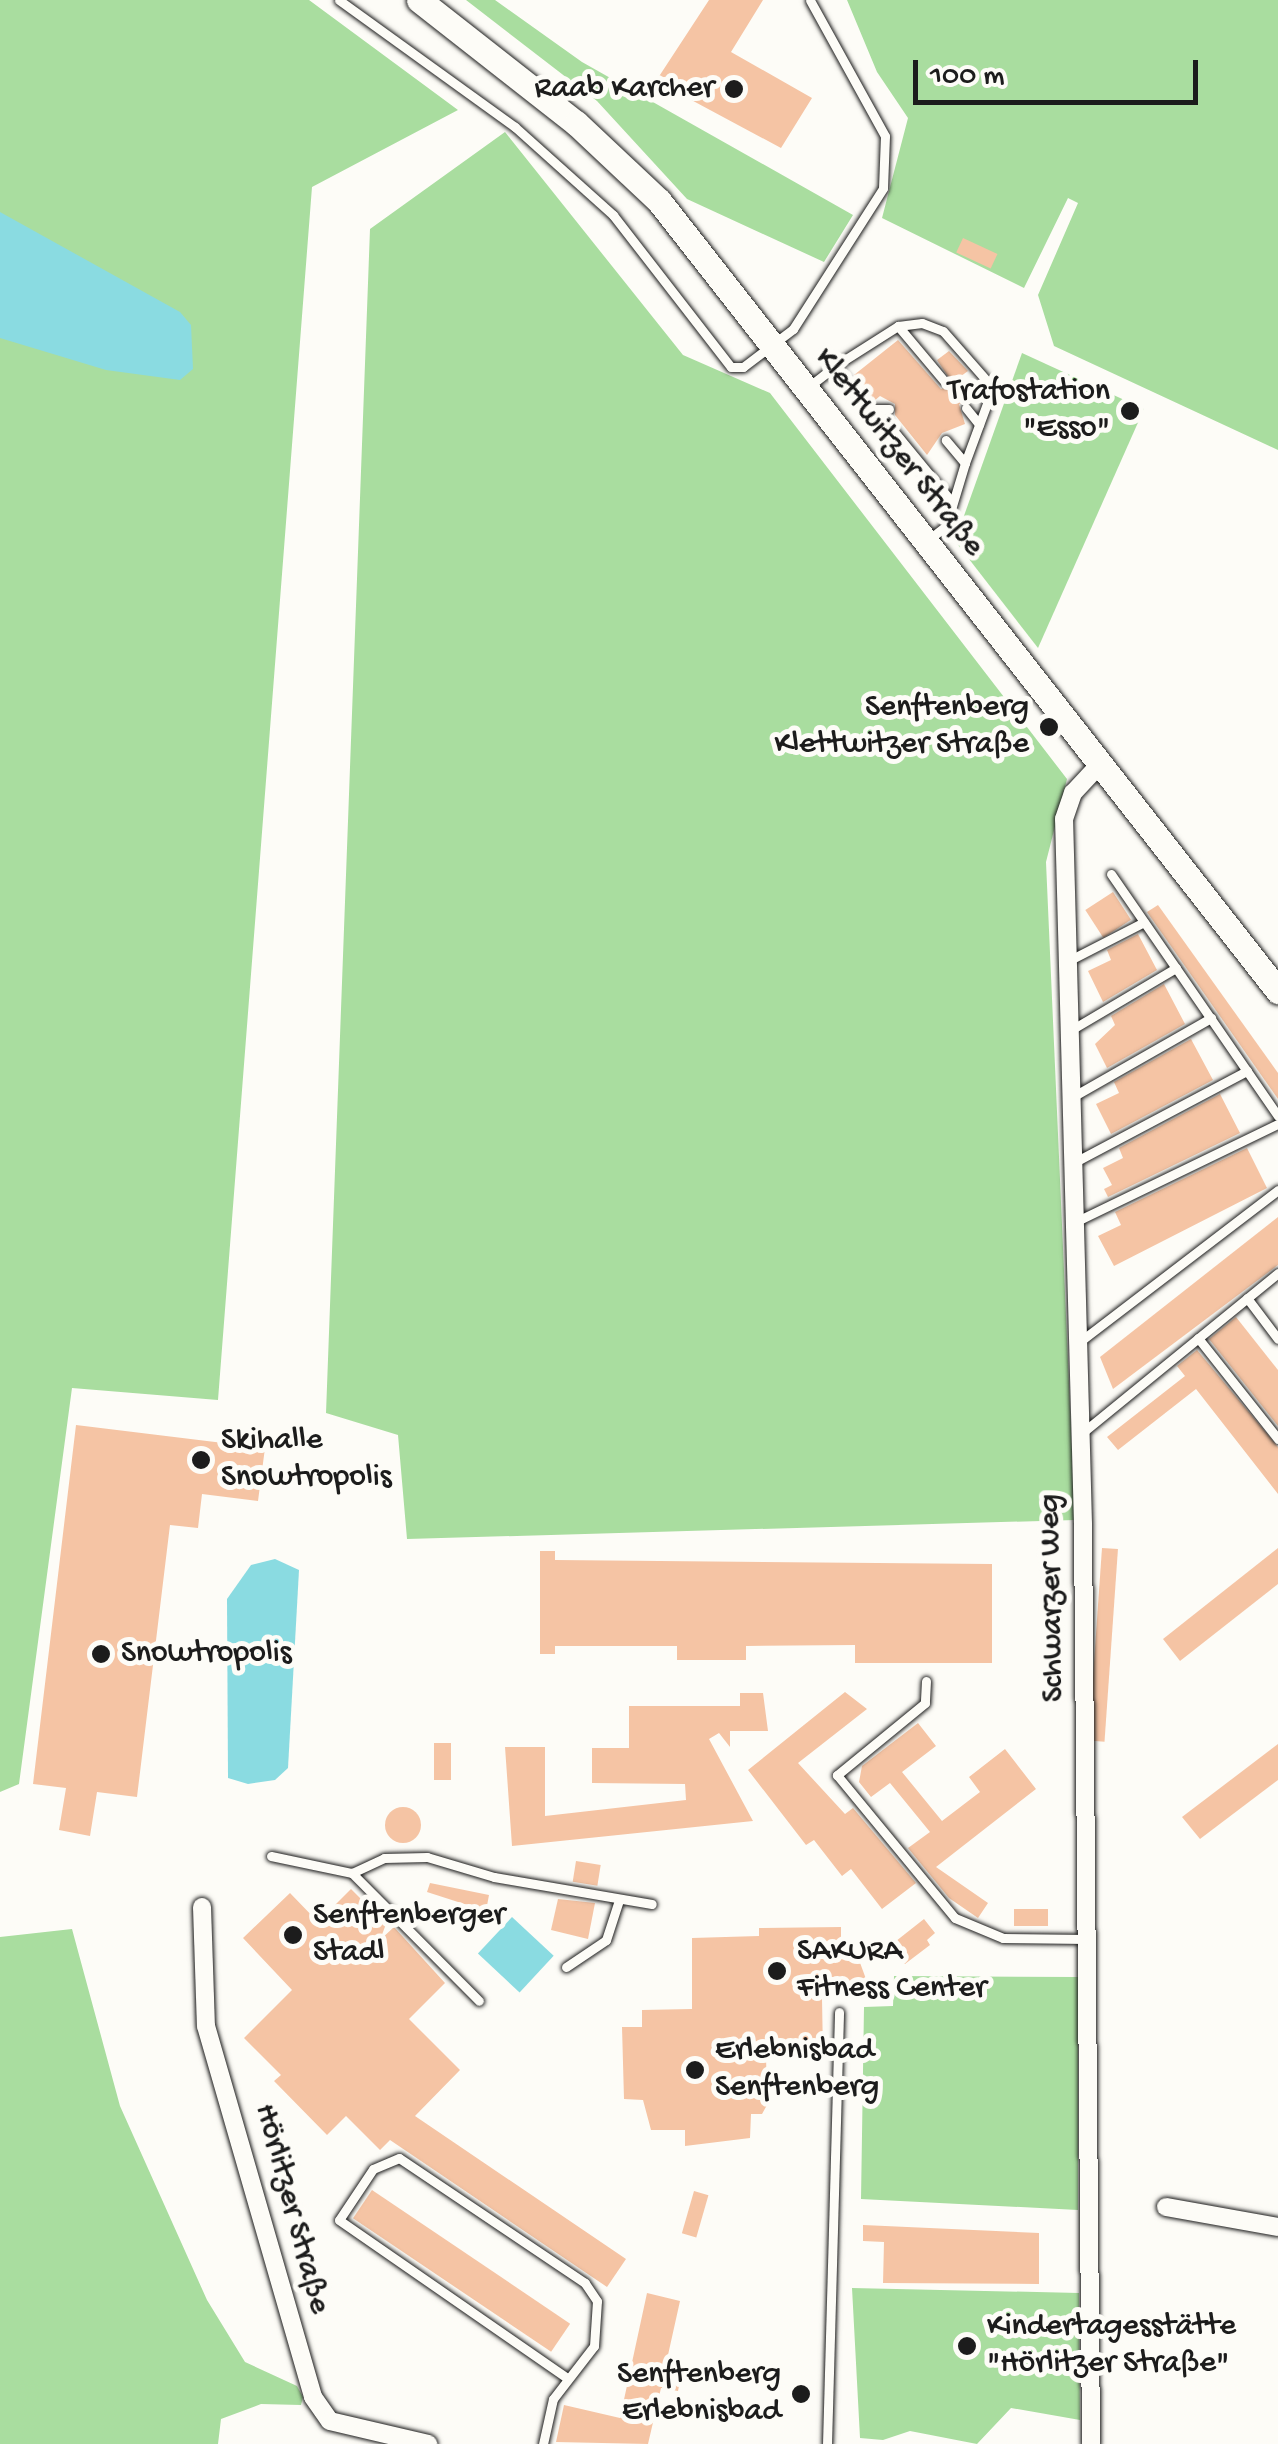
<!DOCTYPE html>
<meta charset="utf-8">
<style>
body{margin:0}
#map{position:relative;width:1278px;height:2444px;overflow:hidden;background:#fdfcf7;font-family:"Gochi Hand",sans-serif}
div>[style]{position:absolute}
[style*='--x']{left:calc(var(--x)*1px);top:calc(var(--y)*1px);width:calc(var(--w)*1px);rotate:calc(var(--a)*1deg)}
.green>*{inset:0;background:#a9dd9f}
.water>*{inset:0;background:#8adbe1;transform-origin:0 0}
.building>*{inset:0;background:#f5c4a4;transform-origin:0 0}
.round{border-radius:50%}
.roads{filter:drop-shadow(0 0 2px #1c1c1c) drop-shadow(0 0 2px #1c1c1c)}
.lane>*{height:9px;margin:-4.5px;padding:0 4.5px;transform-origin:4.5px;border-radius:4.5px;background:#fdfcf7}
.street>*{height:18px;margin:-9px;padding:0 9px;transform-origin:9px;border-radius:9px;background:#fdfcf7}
.secondary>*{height:25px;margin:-12.5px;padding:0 12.5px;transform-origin:12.5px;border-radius:12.5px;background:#fdfcf7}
.dots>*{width:28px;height:28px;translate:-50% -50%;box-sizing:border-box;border:5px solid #fdfcf7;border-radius:50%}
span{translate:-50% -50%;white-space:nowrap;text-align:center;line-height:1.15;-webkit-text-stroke:10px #fdfcf7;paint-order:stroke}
.poi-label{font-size:32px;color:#1c1c1c}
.right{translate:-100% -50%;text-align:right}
.left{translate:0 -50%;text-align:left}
.street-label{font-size:32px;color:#1c1c1c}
.scale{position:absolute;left:913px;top:60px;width:285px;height:45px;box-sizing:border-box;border:5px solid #1c1c1c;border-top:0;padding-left:12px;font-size:30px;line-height:35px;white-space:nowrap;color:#1c1c1c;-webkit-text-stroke:8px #fdfcf7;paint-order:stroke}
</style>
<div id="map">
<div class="green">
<div style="clip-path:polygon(0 0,309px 0,458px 110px,312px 187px,218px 1400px,72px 1388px,19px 1784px,0 1792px)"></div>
<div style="clip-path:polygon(466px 0,495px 0,582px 62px,853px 215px,824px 262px,687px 199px,597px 101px)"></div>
<div style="clip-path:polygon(847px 0,1278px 0,1278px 450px,1054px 346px,1038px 295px,1078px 203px,1068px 198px,1024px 288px,882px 218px,908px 118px,877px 72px)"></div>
<div style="clip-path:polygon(505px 132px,683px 355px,770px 393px,1067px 779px,1046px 862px,1075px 1520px,407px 1539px,398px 1435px,326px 1413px,370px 229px)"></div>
<div style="clip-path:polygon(1022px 353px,1144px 409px,1038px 648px,955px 541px)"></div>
<div style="clip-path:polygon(72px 1929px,120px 2106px,207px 2300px,245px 2362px,297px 2386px,303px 2397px,301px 2405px,261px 2404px,221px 2419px,218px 2444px,0 2444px,0 1937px)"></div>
<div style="clip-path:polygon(894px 1976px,1078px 1977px,1078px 2210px,861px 2199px,864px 2007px,893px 2006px)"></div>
<div style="clip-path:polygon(852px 2288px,1079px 2293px,1080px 2420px,1011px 2408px,977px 2444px,910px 2431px,883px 2440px,860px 2438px)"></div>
</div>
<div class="water">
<div style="clip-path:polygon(0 212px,180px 312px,191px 325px,193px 369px,180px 380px,106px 370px,0 338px)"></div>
<div style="clip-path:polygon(275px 1559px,299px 1570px,288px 1768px,275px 1780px,248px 1784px,228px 1778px,227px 1599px,251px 1565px)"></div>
<div style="left:512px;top:1917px;width:57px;height:50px;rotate:43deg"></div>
</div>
<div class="building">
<div style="clip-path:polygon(709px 0,763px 0,731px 52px,812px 98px,781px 148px,656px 81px)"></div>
<div style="left:963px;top:238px;width:38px;height:16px;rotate:25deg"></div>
<div style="clip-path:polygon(898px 340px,941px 389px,953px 384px,937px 360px,949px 351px,968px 371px,957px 379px,975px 401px,959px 404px,965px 424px,942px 433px,927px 455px,895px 415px,895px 404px,880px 396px,874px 401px,854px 375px)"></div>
<div style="left:1113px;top:892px;width:33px;height:33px;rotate:57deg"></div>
<div style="clip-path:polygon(1158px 905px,1278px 1073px,1278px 1099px,1147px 912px)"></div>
<div style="clip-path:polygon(1138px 934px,1157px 970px,1103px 1002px,1088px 971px,1111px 960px,1107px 950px)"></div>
<div style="clip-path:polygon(1164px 984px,1185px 1024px,1107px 1068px,1095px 1044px,1115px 1025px,1111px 1016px)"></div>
<div style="clip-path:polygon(1191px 1039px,1213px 1080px,1111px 1134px,1096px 1104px,1119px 1093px,1114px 1082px)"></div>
<div style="clip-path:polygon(1220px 1094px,1240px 1133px,1108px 1197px,1104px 1189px,1112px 1185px,1103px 1168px,1123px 1158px,1119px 1148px)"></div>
<div style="clip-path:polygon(1247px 1148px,1267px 1188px,1114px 1266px,1098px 1236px,1121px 1225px,1115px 1212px)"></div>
<div style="clip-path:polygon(1278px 1217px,1278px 1265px,1113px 1389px,1100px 1357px)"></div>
<div style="clip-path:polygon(1236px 1317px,1278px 1370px,1278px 1426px,1209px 1339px)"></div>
<div style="clip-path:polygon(1197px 1350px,1278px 1447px,1278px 1494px,1196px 1389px,1118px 1450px,1107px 1437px,1185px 1376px,1177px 1366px)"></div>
<div style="clip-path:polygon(76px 1425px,265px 1448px,258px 1501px,202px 1494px,198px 1528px,170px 1525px,137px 1797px,97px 1792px,90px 1836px,59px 1830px,66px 1788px,33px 1784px)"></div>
<div style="left:1102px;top:1548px;width:16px;height:193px;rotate:4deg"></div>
<div style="clip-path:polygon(1278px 1548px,1278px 1584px,1180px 1661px,1163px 1639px)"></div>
<div style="clip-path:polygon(540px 1551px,555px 1551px,555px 1560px,992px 1564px,992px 1663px,855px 1663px,855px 1645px,746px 1646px,746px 1660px,677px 1660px,677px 1646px,555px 1646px,555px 1654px,540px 1654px)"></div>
<div style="clip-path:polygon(845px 1692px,867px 1709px,798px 1763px,845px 1814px,853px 1808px,916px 1883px,882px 1909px,851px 1869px,842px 1876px,814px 1840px,806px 1845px,748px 1770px)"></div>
<div style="clip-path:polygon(740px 1693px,763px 1693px,768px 1731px,730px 1731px,730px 1747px,719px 1733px,709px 1739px,753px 1821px,512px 1846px,505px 1747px,545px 1747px,545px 1816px,686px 1800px,685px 1784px,592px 1783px,592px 1748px,629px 1748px,629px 1706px,740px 1706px)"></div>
<div style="clip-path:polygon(918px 1723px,936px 1746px,902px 1772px,942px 1821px,980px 1792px,969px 1777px,1005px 1749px,1036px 1789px,936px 1867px,988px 1903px,978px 1918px,949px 1898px,908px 1848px,930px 1832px,890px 1783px,871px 1797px,859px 1782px,862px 1766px)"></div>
<div style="left:434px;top:1743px;width:17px;height:37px"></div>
<div style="clip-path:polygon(1278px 1744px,1278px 1780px,1200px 1839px,1182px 1817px)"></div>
<div class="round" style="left:385px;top:1807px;width:36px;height:36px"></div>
<div style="left:576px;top:1861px;width:25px;height:21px;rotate:9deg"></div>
<div style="clip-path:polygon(430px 1883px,489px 1895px,486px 1911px,427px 1892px)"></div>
<div style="clip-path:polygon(351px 1889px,386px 1924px,380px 1940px,394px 1927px,445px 1983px,409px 2019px,460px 2070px,415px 2116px,626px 2259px,607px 2287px,390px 2140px,380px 2150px,346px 2116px,327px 2135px,274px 2081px,281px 2075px,244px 2038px,292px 1990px,243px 1938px,290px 1893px,318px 1922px)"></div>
<div style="clip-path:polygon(558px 1899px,595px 1903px,588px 1939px,551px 1930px)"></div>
<div style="left:1014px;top:1909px;width:34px;height:17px"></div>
<div style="clip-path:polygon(924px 1919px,935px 1933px,927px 1940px,930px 1945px,905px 1964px,891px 1945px)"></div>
<div style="clip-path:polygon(841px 1927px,841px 1948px,849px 1948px,850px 1962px,859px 1960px,866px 1979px,822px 1998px,823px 2054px,766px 2054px,767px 2105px,762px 2114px,751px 2114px,750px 2138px,685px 2146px,685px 2130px,651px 2130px,643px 2100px,624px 2099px,622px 2027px,642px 2027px,642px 2010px,692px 2009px,692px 1938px,759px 1936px,759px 1928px)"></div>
<div style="left:372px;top:2190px;width:239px;height:34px;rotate:34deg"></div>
<div style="left:694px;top:2191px;width:15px;height:44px;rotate:16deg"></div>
<div style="clip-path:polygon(863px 2225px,1039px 2233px,1039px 2284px,883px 2283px,884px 2242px,863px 2241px)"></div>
<div style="clip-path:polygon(647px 2293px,680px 2301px,664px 2373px,681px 2376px,678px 2391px,661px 2388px,648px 2444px,556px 2442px,564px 2405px,620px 2418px)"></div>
</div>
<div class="roads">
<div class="lane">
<div style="--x:339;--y:0;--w:217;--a:35.8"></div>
<div style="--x:515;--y:127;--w:132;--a:41.9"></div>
<div style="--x:613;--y:215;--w:192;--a:52.2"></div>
<div style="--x:731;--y:367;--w:12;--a:0"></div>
<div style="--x:743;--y:367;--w:63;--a:-37.2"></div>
<div style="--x:793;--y:329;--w:167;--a:-57.4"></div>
<div style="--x:883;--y:188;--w:52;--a:-87.8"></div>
<div style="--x:885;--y:136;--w:155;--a:-118.9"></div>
<div style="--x:898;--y:326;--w:73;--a:50"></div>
<div style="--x:835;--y:366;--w:75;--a:-32.4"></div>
<div style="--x:898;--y:326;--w:24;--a:-7"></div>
<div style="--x:922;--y:323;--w:22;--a:21"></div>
<div style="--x:943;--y:331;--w:67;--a:48.7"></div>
<div style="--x:987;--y:381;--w:17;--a:83"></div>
<div style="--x:989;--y:398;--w:69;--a:110.3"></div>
<div style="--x:807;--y:388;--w:36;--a:-38"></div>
<div style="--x:835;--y:366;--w:54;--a:52.5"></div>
<div style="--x:868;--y:409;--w:21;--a:0"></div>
<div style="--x:966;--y:408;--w:21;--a:51"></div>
<div style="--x:878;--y:412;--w:117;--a:50.6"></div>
<div style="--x:928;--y:540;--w:23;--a:-38"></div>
<div style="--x:946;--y:526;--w:66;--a:-73.2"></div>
<div style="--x:965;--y:463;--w:30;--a:-130"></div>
<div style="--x:1111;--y:874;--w:294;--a:55.4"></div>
<div style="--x:1068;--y:961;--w:85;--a:-27.2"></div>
<div style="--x:1071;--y:1030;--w:122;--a:-30.6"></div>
<div style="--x:1074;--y:1096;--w:158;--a:-29.7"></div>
<div style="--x:1073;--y:1163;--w:197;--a:-27.9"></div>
<div style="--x:1075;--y:1222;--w:225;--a:-25.8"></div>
<div style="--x:1247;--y:1298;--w:51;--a:52.9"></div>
<div style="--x:1198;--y:1338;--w:129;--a:51.6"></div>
<div style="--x:1078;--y:1343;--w:252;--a:-37.4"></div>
<div style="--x:1082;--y:1433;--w:253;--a:-39.2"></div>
<div style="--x:926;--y:1681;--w:22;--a:93"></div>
<div style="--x:925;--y:1703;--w:114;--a:140.7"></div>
<div style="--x:837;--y:1775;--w:185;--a:50.5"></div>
<div style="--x:955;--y:1918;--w:52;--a:22.6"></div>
<div style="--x:1003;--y:1938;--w:84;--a:0.7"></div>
<div style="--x:271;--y:1856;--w:83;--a:11.9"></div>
<div style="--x:352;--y:1873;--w:35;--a:-25"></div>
<div style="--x:384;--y:1858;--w:43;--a:-1.3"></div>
<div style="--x:427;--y:1857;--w:70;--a:16.6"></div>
<div style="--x:494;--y:1877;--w:160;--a:9.7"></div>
<div style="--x:352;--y:1873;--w:180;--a:45.2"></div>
<div style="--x:566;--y:1967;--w:48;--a:-34"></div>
<div style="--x:606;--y:1940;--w:42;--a:-72"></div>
<div style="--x:543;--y:2444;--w:46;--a:-77.5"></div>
<div style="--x:553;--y:2399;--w:67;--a:-52.3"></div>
<div style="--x:594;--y:2346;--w:45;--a:-86.2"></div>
<div style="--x:597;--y:2301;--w:22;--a:-124"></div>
<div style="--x:585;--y:2283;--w:224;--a:-146.1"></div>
<div style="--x:399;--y:2158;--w:28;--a:157"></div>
<div style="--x:373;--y:2169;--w:61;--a:123.7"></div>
<div style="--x:339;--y:2220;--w:277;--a:34.7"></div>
<div style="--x:827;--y:2444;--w:432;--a:-88.4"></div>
</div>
<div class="street">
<div style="--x:202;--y:1907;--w:119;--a:88.1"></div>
<div style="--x:206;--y:2026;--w:386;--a:73.9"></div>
<div style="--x:313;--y:2397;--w:29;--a:55"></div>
<div style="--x:330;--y:2421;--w:101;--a:13.2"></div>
<div style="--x:1166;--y:2207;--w:114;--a:10.1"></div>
<div style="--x:1091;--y:2444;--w:920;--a:-90.5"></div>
<div style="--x:1083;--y:1524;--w:705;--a:-91.54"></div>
<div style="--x:1064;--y:819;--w:28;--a:-71"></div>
<div style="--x:1073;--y:793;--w:40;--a:-47"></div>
</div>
<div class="secondary">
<div style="--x:419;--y:0;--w:199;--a:38.1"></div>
<div style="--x:576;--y:123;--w:114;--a:43.2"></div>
<div style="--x:659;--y:201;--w:1004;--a:51.92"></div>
</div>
</div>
<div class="dots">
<div style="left:734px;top:89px;background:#1c1c1c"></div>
<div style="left:1130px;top:411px;background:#1c1c1c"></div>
<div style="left:1049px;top:727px;background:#1c1c1c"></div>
<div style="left:201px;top:1460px;background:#1c1c1c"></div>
<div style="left:101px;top:1654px;background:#1c1c1c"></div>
<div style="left:293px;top:1935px;background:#1c1c1c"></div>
<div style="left:777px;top:1971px;background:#1c1c1c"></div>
<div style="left:695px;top:2070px;background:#1c1c1c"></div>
<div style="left:967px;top:2346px;background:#1c1c1c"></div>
<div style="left:801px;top:2394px;background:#1c1c1c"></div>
</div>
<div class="poi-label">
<span class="right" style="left:714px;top:89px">Raab Karcher</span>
<span class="right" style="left:1110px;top:411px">Trafostation<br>"Esso"</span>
<span class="right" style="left:1029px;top:727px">Senftenberg<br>Klettwitzer Straße</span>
<span class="left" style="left:221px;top:1460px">Skihalle<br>Snowtropolis</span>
<span class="left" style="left:121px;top:1654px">Snowtropolis</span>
<span class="left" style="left:313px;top:1935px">Senftenberger<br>Stadl</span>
<span class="left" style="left:797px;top:1971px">SAKURA<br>Fitness Center</span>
<span class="left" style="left:715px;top:2070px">Erlebnisbad<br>Senftenberg</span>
<span class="left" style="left:987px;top:2346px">Kindertagesstätte<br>"Hörlitzer Straße"</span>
<span class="right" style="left:781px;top:2394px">Senftenberg<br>Erlebnisbad</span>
</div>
<div class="street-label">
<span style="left:898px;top:453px;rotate:52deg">Klettwitzer Straße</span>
<span style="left:1053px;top:1598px;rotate:-91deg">Schwarzer Weg</span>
<span style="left:291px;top:2209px;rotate:75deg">Hörlitzer Straße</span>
</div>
<div class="scale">100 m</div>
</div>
